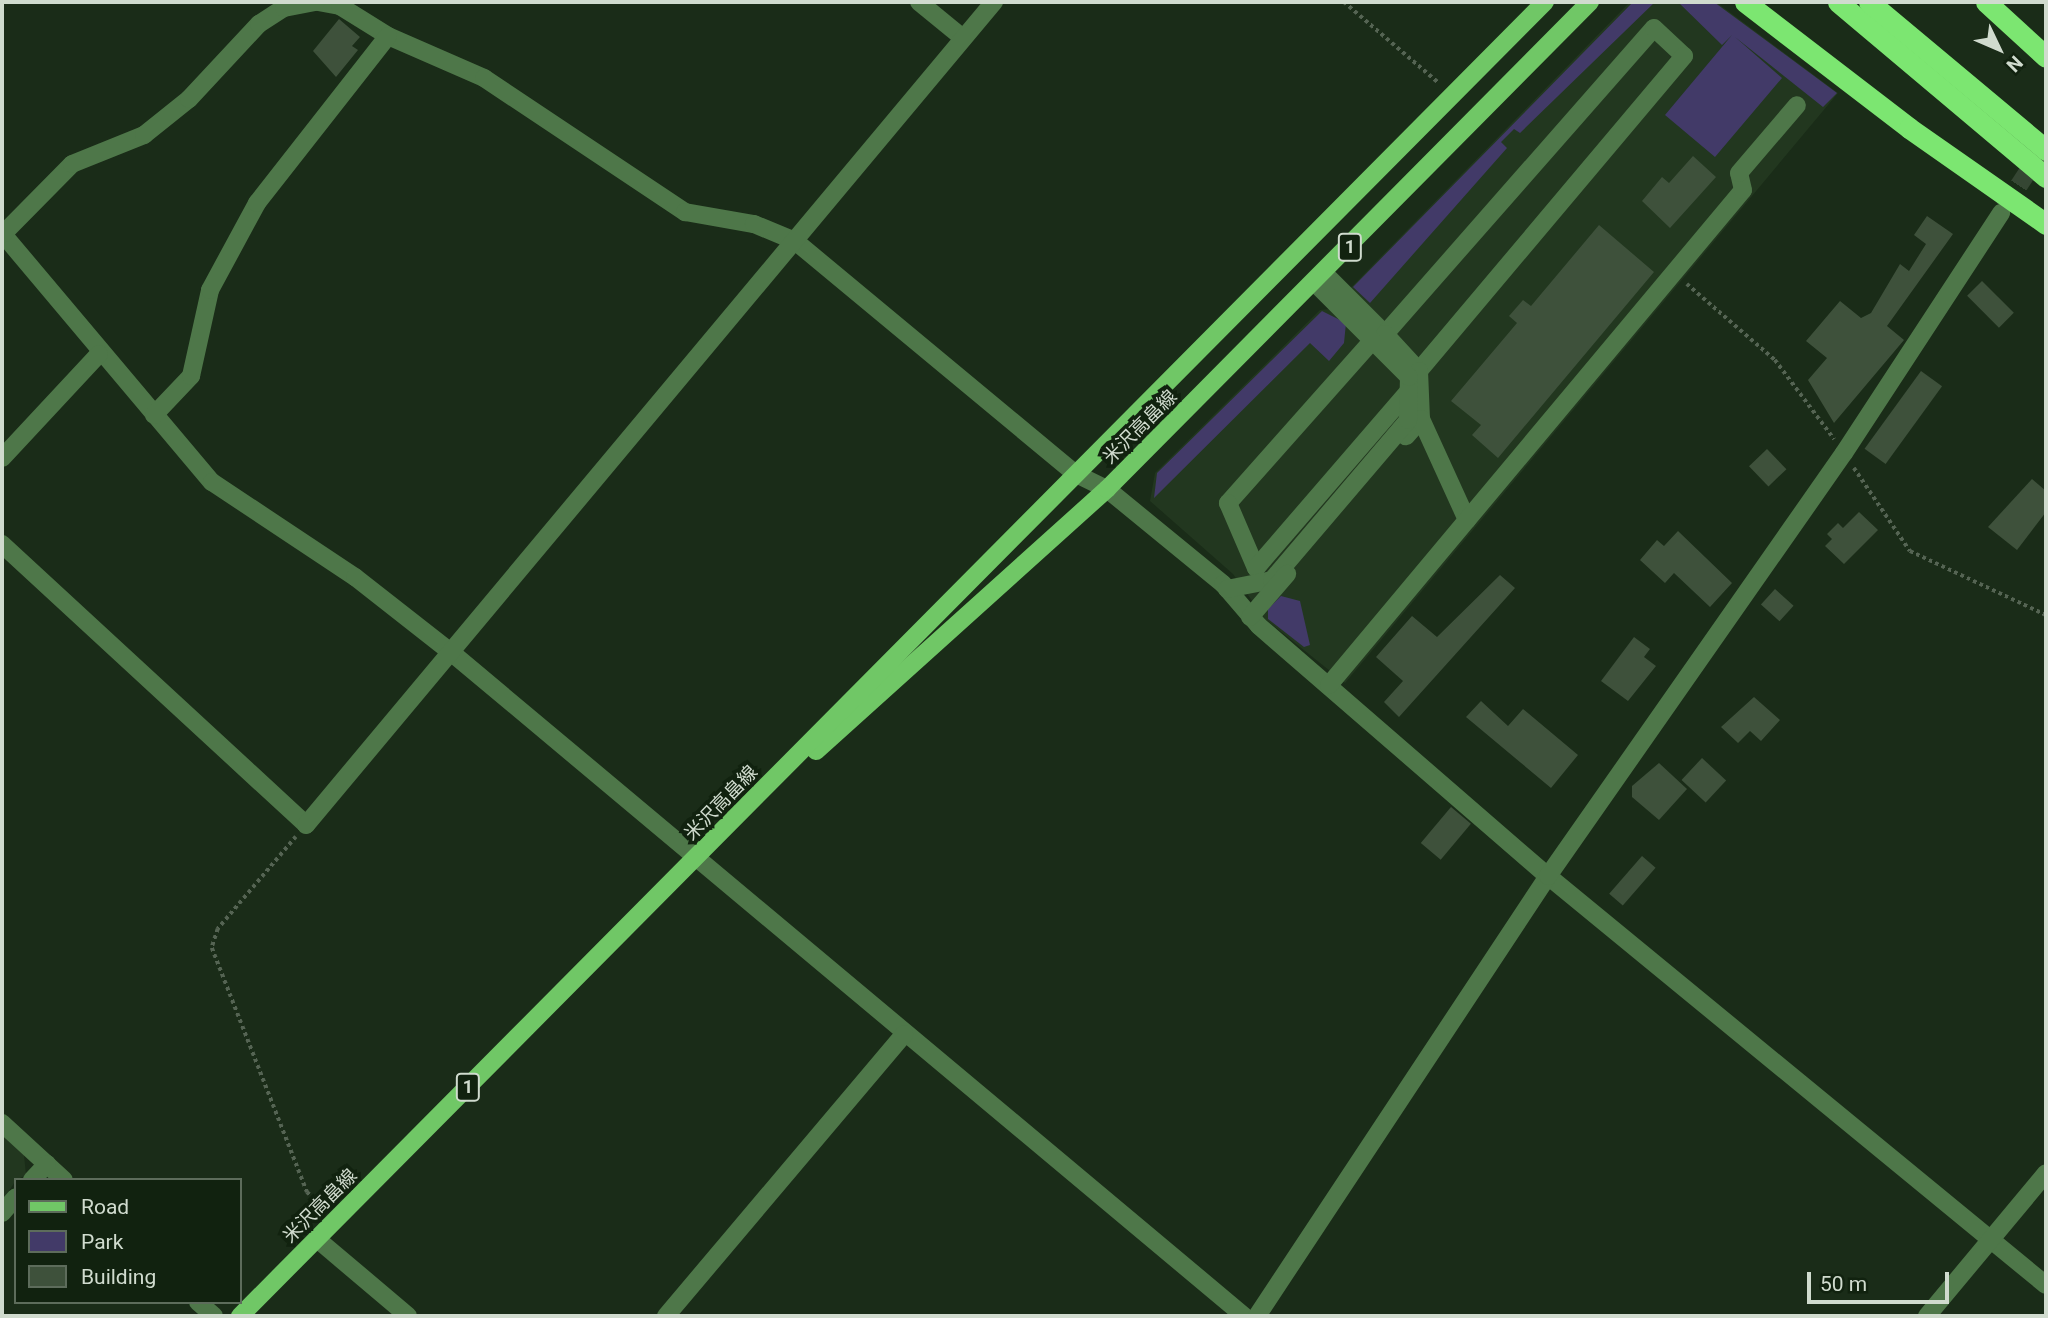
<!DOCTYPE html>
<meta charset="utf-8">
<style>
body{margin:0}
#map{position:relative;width:2048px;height:1318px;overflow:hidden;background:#1a2c18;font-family:Roboto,"Noto Sans JP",sans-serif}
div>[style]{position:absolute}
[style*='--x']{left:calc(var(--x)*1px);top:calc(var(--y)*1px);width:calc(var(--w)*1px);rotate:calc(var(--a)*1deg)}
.built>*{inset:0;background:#22371f}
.green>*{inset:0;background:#423a68}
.building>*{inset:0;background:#3e513b;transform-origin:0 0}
.minor-tunnel>*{height:18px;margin-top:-9px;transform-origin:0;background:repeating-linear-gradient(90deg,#354633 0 18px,transparent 0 27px)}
.path>*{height:3.5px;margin-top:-1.75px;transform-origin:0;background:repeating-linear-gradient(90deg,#556453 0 3.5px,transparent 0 7px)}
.minor>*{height:18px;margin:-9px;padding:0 9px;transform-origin:9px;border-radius:9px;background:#4e7749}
.major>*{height:18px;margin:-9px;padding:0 9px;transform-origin:9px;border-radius:9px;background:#70c766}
.highway>*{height:21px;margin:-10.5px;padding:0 10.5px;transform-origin:10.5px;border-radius:10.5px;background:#7ce671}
span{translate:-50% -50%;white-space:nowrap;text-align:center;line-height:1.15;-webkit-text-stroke:7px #11220f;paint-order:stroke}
.shield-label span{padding:2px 5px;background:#11220f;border:2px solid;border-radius:5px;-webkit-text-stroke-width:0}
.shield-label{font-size:18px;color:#d0dbce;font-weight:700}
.street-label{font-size:19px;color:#d0dbce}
.frame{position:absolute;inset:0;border:4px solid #d0dbce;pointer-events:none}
.legend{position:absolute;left:14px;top:1178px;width:228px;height:126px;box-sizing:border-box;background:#11220f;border:2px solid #5d6c5b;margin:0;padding:9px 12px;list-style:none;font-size:21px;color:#d0dbce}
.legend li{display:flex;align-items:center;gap:14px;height:35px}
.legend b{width:35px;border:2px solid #5d6c5b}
.north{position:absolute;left:1964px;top:14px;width:70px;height:70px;-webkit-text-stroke:5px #11220f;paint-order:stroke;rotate:134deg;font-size:19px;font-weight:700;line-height:28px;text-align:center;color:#d0dbce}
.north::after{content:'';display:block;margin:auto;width:24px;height:32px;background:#d0dbce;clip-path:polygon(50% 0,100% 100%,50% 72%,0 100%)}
.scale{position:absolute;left:1807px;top:1272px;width:142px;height:32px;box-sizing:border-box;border:4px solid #d0dbce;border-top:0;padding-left:9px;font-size:21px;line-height:24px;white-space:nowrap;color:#d0dbce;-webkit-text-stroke:5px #11220f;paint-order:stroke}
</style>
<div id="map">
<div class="built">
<div style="clip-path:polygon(1630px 2px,1716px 2px,1838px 93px,1345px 683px,1265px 619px,1233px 574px,1150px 501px,1155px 473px,1320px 310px,1330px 309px)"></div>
<div style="clip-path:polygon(2px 1134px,24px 1155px,26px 1175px,16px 1180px,2px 1202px)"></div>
</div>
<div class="green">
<div style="clip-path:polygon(1633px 2px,1655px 2px,1520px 133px,1514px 129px,1501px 142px,1507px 148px,1370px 303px,1353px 287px)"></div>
<div style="clip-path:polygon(1678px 2px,1714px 2px,1837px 93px,1823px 107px,1735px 37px,1782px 78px,1715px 157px,1665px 115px,1732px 35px,1722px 45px)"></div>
<div style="clip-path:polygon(1322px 311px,1346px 323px,1344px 343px,1329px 361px,1310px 343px,1154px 498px,1157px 473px)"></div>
<div style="clip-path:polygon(1281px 596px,1300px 601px,1310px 645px,1304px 647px,1268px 619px,1268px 609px)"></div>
</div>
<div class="building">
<div style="clip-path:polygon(339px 19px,360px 37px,352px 46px,358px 50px,336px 77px,313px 51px)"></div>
<div style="clip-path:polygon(1693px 156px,1716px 177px,1670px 228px,1642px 201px,1662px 177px,1669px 183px)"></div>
<div style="clip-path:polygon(1927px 216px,1953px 234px,1887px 326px,1904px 340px,1834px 423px,1808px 380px,1827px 358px,1806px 341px,1840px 301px,1861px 318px,1871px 313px,1900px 264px,1909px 271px,1926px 244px,1914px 235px)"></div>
<div style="clip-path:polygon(1599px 225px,1654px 272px,1498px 458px,1472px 435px,1481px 425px,1451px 401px,1517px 323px,1509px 316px,1523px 300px,1531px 306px)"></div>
<div style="left:1982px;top:281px;width:45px;height:21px;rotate:45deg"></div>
<div style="left:1921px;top:371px;width:26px;height:96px;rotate:36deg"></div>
<div style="left:1767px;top:449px;width:28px;height:25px;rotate:46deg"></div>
<div style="clip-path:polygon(2032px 479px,2046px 491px,2046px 512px,2017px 550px,1988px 527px)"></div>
<div style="clip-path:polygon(1859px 512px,1878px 530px,1844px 564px,1825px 546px,1832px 539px,1827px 534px,1838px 523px,1843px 528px)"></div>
<div style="clip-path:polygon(1678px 531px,1732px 583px,1710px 607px,1674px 573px,1665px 583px,1640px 560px,1657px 540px,1664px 546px)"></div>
<div style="clip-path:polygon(1500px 575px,1515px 588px,1399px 717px,1384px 702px,1403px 681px,1376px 657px,1412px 616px,1437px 637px)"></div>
<div style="left:1775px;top:589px;width:25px;height:21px;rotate:42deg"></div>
<div style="clip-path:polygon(1634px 637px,1650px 649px,1644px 657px,1656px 666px,1628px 701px,1601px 681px)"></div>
<div style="clip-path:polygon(1754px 697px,1780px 720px,1761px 741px,1750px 731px,1738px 743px,1721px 727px)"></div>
<div style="clip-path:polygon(1481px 701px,1508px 726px,1523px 709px,1578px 755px,1551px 788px,1466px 717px)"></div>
<div style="left:1702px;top:758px;width:33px;height:30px;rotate:43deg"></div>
<div style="clip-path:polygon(1659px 763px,1687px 789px,1659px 820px,1632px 797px,1632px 786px)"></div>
<div style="left:1451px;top:807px;width:26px;height:47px;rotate:40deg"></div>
<div style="left:1642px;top:856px;width:18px;height:50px;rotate:41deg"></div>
</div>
<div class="minor-tunnel">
<div style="--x:2004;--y:208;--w:64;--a:-56.6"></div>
</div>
<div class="path">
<div style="--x:1344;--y:2;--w:125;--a:40.5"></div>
<div style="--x:1687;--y:284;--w:116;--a:40.8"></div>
<div style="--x:1775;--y:360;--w:99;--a:53.2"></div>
<div style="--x:1854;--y:468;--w:100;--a:56"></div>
<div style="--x:1910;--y:551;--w:150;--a:25.2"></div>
<div style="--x:296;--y:837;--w:121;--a:130.3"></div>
<div style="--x:218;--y:929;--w:20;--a:108"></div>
<div style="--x:212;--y:948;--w:262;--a:68.7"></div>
<div style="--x:307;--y:1192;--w:24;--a:42"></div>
</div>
<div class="minor">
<div style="--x:318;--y:2;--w:22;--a:10"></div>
<div style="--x:340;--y:6;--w:57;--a:32"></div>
<div style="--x:388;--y:36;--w:105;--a:23.6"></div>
<div style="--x:484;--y:78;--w:242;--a:33.7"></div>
<div style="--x:685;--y:212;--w:70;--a:9.9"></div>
<div style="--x:754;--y:224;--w:44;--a:22.5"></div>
<div style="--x:795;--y:241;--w:363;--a:39.7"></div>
<div style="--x:1074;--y:473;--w:37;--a:26"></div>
<div style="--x:1107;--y:489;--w:150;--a:39.3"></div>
<div style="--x:1223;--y:584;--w:55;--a:49.4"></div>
<div style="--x:1259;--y:626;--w:382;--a:40.9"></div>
<div style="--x:1548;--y:876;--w:644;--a:39.4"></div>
<div style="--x:919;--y:2;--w:57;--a:39.3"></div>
<div style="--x:2;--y:233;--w:326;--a:49.9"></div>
<div style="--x:212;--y:482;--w:172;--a:33.6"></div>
<div style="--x:355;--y:577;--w:123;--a:38.1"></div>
<div style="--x:452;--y:653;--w:1033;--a:39.93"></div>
<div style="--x:3;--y:234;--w:98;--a:-45.4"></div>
<div style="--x:72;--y:164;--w:78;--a:-21.9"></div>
<div style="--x:144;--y:135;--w:58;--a:-38.7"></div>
<div style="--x:189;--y:99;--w:103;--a:-47"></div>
<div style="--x:259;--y:24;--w:30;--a:-33"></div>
<div style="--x:284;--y:8;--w:33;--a:-11"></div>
<div style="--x:1324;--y:273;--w:86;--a:45"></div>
<div style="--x:1385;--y:334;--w:407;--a:-48.7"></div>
<div style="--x:1654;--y:28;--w:41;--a:43"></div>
<div style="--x:1684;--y:56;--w:412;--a:130.1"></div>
<div style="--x:1385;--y:334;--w:50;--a:47.4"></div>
<div style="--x:1419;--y:371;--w:48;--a:87.6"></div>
<div style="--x:1421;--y:419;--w:23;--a:131"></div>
<div style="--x:1372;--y:341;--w:217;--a:131.6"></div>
<div style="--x:1228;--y:503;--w:71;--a:66.7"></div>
<div style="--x:1256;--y:568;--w:233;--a:-49.2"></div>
<div style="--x:154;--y:415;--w:54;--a:-46.5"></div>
<div style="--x:191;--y:376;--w:88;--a:-77.5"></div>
<div style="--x:210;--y:290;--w:99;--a:-61.6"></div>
<div style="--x:257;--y:203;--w:212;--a:-51.9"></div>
<div style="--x:1421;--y:419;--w:111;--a:65.5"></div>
<div style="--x:2;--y:458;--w:142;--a:-47"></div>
<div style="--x:2;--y:544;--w:414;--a:42.7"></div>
<div style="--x:306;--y:825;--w:1073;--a:-50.11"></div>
<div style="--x:1227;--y:589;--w:46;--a:-11.3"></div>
<div style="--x:1272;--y:580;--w:210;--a:-49.6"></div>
<div style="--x:1408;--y:420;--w:43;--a:-88.7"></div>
<div style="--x:1409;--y:377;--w:133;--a:-135"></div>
<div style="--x:1250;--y:617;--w:57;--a:-49.3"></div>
<div style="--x:1329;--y:685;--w:645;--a:-50.09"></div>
<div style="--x:1743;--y:190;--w:17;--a:-103"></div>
<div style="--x:1739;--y:173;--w:89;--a:-49.5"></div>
<div style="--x:2;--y:1123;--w:84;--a:42.6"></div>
<div style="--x:32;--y:1180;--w:22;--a:-47"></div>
<div style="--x:2;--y:1213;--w:21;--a:-49"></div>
<div style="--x:317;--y:1239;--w:119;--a:40.2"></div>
<div style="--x:198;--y:1302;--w:21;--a:41"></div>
<div style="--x:666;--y:1316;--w:369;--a:-49.8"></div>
<div style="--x:1257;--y:1316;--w:528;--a:-56.52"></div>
<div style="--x:1548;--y:876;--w:516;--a:-55.02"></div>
<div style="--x:1844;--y:453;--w:287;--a:-56.8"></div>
<div style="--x:1927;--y:1316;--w:186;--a:-50.2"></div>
</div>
<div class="major">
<div style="--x:816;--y:751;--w:392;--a:-42"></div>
<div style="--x:1107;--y:489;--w:686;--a:-45.24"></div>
<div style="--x:240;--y:1316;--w:1852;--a:-45.2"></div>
</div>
<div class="highway">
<div style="--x:1745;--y:2;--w:207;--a:37.5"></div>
<div style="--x:1909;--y:128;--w:167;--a:35"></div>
<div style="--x:1838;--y:2;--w:272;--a:40.1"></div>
<div style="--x:1869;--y:2;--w:231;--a:39.9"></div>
<div style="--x:1986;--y:2;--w:81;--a:42.5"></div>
</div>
<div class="shield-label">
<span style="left:1350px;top:247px">1</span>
<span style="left:468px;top:1087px">1</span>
</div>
<div class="street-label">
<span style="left:1140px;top:427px;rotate:-45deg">米沢高畠線</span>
<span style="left:721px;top:803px;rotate:-46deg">米沢高畠線</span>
<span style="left:320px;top:1206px;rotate:-45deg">米沢高畠線</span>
</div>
<div class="frame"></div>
<ul class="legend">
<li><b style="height:9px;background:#70c766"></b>Road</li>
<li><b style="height:19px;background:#423a68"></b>Park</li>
<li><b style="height:19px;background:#3e513b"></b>Building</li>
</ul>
<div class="north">N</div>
<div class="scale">50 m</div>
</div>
